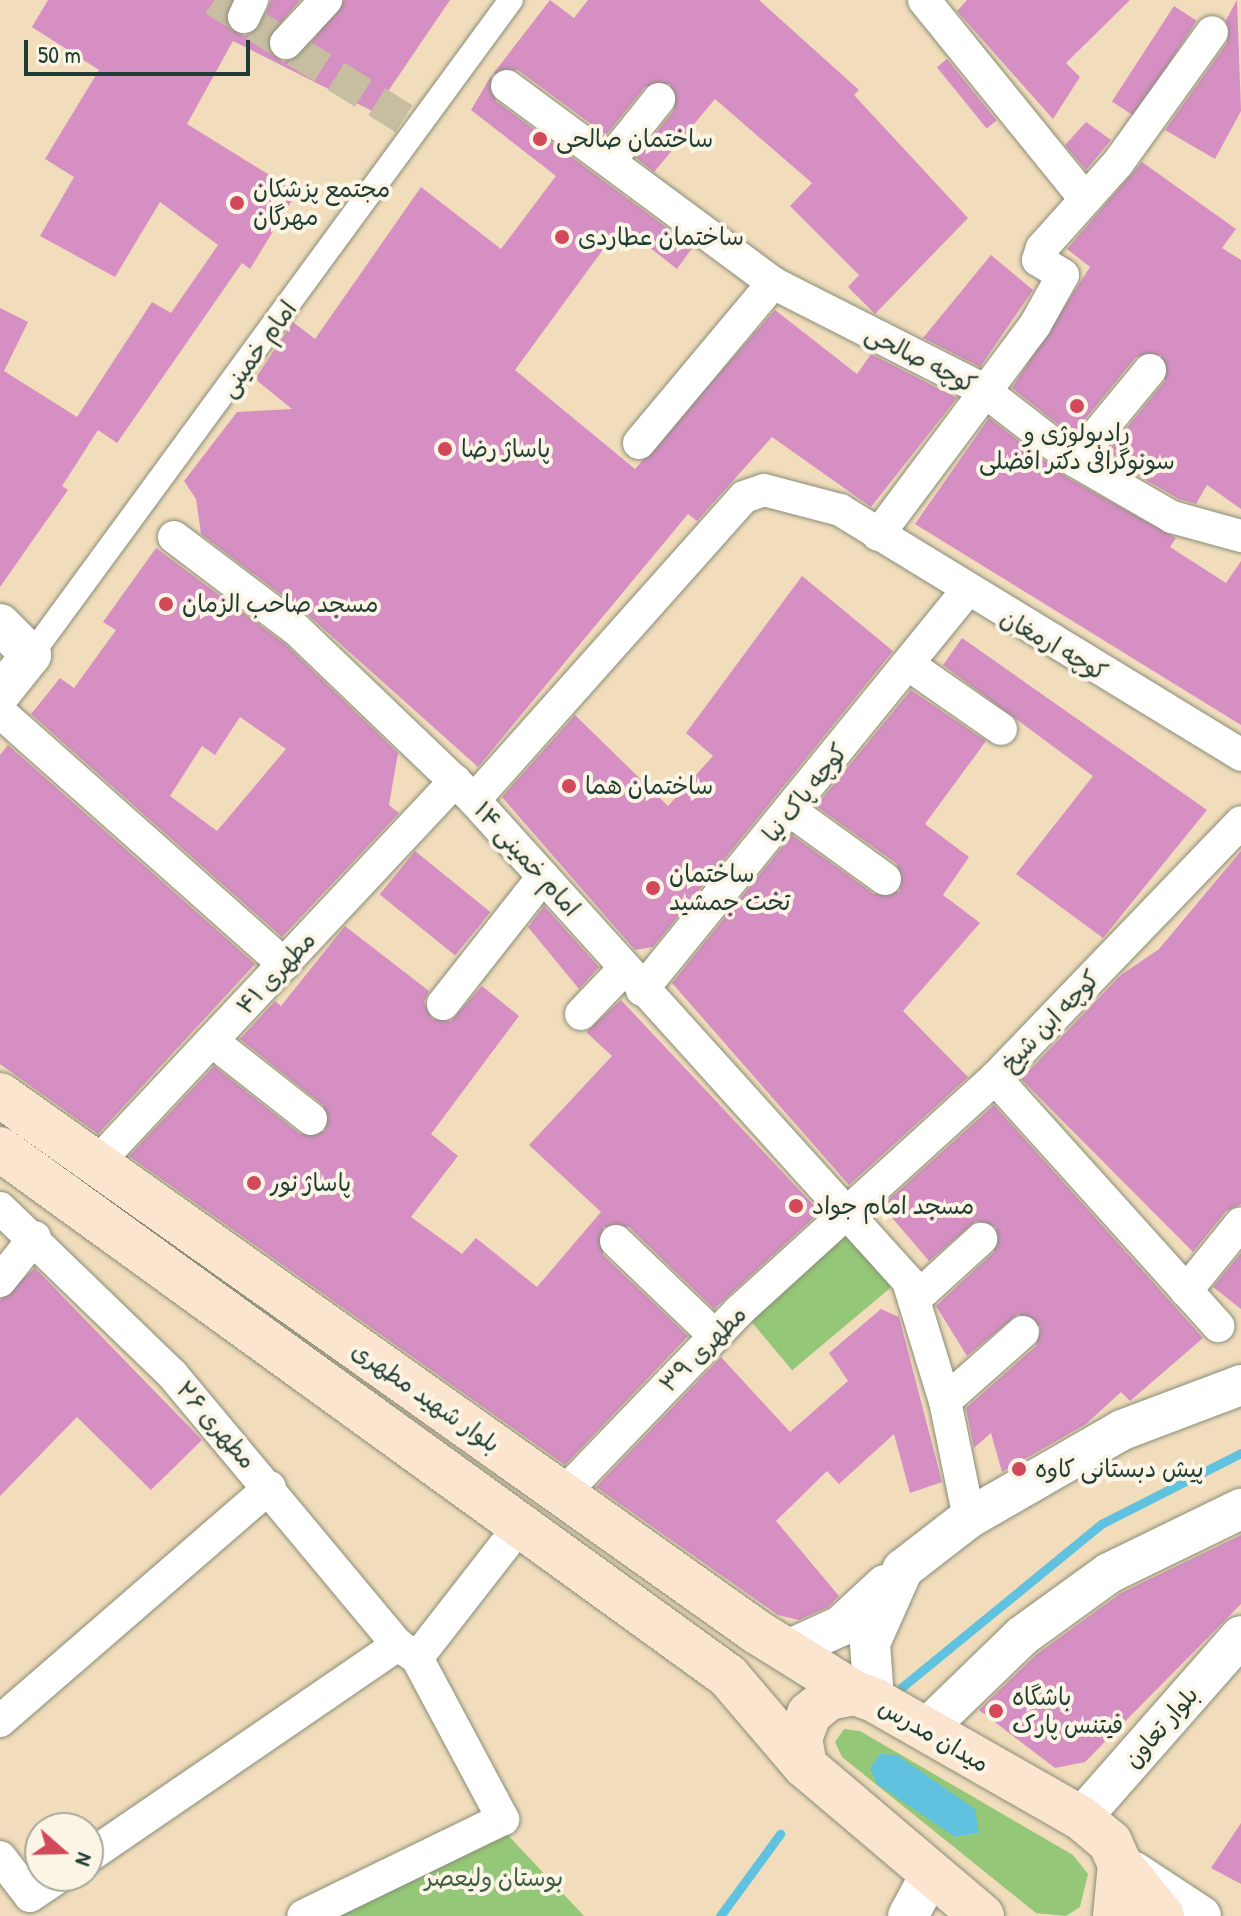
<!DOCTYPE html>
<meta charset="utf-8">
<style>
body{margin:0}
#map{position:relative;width:1241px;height:1916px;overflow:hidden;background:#f1ddbc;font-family:"Patrick Hand","Playpen Sans Arabic",sans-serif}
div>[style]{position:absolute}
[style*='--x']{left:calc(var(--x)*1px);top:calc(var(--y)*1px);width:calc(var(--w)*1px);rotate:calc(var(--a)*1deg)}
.green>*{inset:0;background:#94c777;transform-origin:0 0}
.water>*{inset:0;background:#60c2de}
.stream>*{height:9px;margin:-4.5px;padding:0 4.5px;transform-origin:4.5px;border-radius:4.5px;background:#60c2de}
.building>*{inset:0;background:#d68fc3;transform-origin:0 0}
.minor-tunnel>*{height:32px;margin-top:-16px;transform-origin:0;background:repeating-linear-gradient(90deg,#c7bda1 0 32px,transparent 0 48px)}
.roads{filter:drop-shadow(0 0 2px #888d78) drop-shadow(0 0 2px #888d78)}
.pedestrian>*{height:24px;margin:-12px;padding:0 12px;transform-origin:12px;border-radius:12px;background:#fff}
.minor>*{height:32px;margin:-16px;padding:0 16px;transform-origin:16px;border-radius:16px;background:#fff}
.tertiary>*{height:40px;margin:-20px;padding:0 20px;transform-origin:20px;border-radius:20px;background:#fff}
.secondary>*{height:44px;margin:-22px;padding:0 22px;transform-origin:22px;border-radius:22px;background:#fce5cf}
.dots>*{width:22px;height:22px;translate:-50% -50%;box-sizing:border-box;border:4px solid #fcf5e5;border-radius:50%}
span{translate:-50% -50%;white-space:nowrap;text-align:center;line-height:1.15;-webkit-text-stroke:8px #fcf5e5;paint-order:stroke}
.poi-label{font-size:24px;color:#1f3d34}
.left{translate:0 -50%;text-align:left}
.street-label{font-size:24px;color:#1f3d34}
.park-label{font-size:24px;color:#3c6045}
.north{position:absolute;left:24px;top:1812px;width:80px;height:80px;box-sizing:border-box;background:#fcf5e5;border:2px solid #a4ab9e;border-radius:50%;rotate:110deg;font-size:22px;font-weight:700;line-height:32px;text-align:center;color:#1f3d34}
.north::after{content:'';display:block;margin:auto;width:28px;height:36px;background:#d1495b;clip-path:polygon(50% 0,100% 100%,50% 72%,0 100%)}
.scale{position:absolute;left:24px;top:40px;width:226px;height:36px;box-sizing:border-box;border:4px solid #1f3d34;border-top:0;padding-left:10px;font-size:24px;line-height:28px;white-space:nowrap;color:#1f3d34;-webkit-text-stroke:6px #fcf5e5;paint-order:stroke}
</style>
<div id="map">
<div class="green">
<div style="left:848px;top:1219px;width:80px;height:140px;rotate:50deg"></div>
<div style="clip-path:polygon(evenodd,844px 1729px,860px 1731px,1073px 1855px,1088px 1874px,1080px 1907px,1066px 1916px,1036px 1913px,842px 1757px,835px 1742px,844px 1729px,872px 1777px,979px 1833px,955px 1837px,872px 1777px)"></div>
<div style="clip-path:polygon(502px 1829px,584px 1916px,333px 1916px)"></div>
</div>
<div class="water">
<div style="clip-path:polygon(880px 1754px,897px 1755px,975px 1809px,979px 1833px,955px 1837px,877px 1784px,870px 1768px)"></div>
</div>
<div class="stream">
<div style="--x:902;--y:1687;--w:257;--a:-39.3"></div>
<div style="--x:1101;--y:1524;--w:157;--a:-26.9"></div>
<div style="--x:720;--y:1916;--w:102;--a:-53.8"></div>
</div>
<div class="building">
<div style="clip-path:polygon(48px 0,231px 0,228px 27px,245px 36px,261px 26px,271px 0,300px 0,268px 38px,268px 49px,283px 62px,300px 56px,344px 0,450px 0,374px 112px,233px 41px,187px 124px,297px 192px,250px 269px,242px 263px,117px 443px,98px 430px,62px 486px,68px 490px,0 587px,0 308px,28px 322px,4px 371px,77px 417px,152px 302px,171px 313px,218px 245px,160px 202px,115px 277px,40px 236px,74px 177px,45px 159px,99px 70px,32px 27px)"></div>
<div style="clip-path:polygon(550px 0,574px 18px,588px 0,759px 0,859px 90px,854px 95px,968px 218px,875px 314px,848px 287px,859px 275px,790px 206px,812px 183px,715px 99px,654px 172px,636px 158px,674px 110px,670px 84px,645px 87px,606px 135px,518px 70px,493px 74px)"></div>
<div style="clip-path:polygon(967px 0,1130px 0,1066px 63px,1080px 77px,1053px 119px,957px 11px)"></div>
<div style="clip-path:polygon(1237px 0,1241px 111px,1215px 159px,1165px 130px,1227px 43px,1226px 20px)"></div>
<div style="left:1174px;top:6px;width:27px;height:114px;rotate:33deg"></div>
<div style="left:947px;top:59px;width:79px;height:13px;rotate:51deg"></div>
<div style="clip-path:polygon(491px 76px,496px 101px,693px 247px,677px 269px,621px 225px,515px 370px,635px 469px,775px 310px,857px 374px,871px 354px,957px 398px,871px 507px,772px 437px,697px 521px,688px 514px,478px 767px,308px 615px,201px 534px,196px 499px,184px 481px,237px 412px,292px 409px,255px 379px,293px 322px,315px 339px,421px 187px,501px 249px,556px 176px,471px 110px)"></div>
<div style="clip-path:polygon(1086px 122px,1111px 140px,1086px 170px,1065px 145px)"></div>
<div style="clip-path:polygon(1142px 162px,1236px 229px,1222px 248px,1241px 260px,1241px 509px,1207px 485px,1196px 504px,1179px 499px,1104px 456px,1165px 381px,1161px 355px,1136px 357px,1072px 435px,1012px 388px,1090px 267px,1067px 249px)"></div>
<div style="clip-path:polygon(991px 255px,1033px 290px,980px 367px,923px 338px)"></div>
<div style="clip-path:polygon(989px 418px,1066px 477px,1176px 538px,1170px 547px,1226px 583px,1241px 561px,1241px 725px,915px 524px)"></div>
<div style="clip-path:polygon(evenodd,156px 548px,285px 644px,398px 753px,389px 805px,399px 813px,282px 937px,31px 714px,60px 678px,74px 688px,90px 666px,116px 630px,103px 622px,156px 548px,240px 717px,286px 749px,217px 831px,170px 796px,202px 746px,215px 755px,240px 717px)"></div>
<div style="clip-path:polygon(802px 576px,893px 651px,653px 947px,635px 950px,502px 797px,575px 715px,668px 806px,713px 756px,686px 733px)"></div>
<div style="clip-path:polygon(962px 638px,1207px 810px,1103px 938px,1016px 874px,1093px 776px,943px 665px)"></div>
<div style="clip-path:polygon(911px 690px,986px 741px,925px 824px,969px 857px,943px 895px,980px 923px,903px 1011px,968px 1077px,849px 1185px,672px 983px,792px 835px,874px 894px,900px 891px,897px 864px,816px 806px)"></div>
<div style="clip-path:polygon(8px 745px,255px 964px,98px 1134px,0 1064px,0 755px)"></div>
<div style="left:415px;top:851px;width:97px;height:56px;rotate:39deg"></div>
<div style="clip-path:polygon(1241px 851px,1241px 1204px,1226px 1211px,1193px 1252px,1021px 1079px,1121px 975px,1159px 949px)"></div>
<div style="clip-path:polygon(544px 906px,599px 967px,579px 989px,528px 927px)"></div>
<div style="clip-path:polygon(345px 926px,429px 991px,424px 1002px,432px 1019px,451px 1021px,482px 986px,519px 1016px,431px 1134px,458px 1156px,411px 1217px,462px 1254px,476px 1238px,537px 1287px,601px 1212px,529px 1145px,612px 1056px,586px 1032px,621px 1000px,820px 1212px,714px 1309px,629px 1227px,603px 1227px,603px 1255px,688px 1336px,565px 1465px,129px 1156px,214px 1066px,300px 1134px,325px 1131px,323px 1105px,240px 1039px,275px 1001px,281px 1006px)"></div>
<div style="clip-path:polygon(994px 1105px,1203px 1338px,1130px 1401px,1121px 1392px,1086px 1424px,1002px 1472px,991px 1433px,974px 1448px,966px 1408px,1036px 1346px,1041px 1327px,1018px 1314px,967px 1356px,936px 1306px,994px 1252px,996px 1227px,976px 1221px,929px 1261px,882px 1206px)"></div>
<div style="clip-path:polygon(1241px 1253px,1241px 1309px,1213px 1287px)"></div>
<div style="clip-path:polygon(35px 1268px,202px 1440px,151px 1490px,77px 1417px,0 1496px,0 1300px)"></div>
<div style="clip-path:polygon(881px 1309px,899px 1317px,942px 1482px,910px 1493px,894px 1434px,839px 1484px,827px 1471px,776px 1521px,839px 1596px,828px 1607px,799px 1620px,778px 1615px,596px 1487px,721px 1357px,790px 1432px,848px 1381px,829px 1353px)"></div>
<div style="clip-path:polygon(1241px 1535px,1241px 1604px,1085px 1762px,1055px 1768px,979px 1710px,1037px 1654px,1121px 1593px)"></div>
<div style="clip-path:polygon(1241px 1823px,1241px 1884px,1211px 1868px)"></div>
</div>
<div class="minor-tunnel">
<div style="--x:214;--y:0;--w:242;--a:32"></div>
</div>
<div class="roads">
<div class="pedestrian">
<div style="--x:31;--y:655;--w:812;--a:-53.77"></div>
</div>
<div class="minor">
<div style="--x:924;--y:0;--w:256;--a:51"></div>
<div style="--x:244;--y:17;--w:19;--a:-65"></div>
<div style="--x:286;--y:43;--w:59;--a:-47.1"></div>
<div style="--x:507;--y:86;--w:331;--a:36.5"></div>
<div style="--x:773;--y:283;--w:234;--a:26.9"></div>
<div style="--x:982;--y:389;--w:118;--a:37.7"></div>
<div style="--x:1075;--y:461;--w:112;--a:30"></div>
<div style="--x:1172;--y:517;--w:72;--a:15.4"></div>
<div style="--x:611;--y:159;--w:77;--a:-51.3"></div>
<div style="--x:639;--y:443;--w:209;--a:-50.1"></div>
<div style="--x:1075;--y:461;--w:118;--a:-50.5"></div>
<div style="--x:878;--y:535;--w:262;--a:-53.2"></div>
<div style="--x:1035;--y:325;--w:57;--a:-60.8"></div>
<div style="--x:1063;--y:275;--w:29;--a:-149"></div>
<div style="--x:1038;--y:260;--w:13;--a:-72"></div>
<div style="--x:1042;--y:248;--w:114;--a:-48.2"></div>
<div style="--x:1118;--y:163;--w:161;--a:-54.3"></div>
<div style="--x:174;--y:537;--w:154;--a:37.1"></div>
<div style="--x:297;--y:630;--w:245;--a:43.8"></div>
<div style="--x:474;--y:800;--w:648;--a:47.94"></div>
<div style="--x:908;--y:1281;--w:126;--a:72.9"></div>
<div style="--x:945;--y:1401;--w:119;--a:78.4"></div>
<div style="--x:909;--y:665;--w:112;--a:34.8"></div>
<div style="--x:0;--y:712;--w:380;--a:41.6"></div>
<div style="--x:474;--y:800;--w:406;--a:-48.3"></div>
<div style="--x:744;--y:497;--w:21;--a:-19"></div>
<div style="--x:764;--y:490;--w:79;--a:14.7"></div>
<div style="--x:840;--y:510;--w:470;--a:31.4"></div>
<div style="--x:791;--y:811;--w:116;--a:35.9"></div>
<div style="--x:642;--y:990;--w:512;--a:-50.87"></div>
<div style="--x:443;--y:1004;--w:162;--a:-51.8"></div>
<div style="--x:581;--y:1014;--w:62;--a:-46.3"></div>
<div style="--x:212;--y:1041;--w:126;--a:38.2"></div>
<div style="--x:995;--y:1078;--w:334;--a:48"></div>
<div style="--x:97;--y:1163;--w:524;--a:-46.86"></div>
<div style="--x:0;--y:1208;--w:239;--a:44"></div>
<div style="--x:172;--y:1374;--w:353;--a:50.2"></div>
<div style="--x:398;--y:1645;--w:23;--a:34"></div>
<div style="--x:417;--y:1658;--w:183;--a:61.9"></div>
<div style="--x:503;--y:1819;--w:222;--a:154.1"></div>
<div style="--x:616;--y:1241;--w:136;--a:43.8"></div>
<div style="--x:0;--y:1281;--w:56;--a:-51.5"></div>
<div style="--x:1186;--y:1291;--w:87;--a:-51"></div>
<div style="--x:914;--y:1300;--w:91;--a:-42.3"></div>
<div style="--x:945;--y:1401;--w:104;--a:-41.5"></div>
<div style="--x:563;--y:1494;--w:254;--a:-46.1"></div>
<div style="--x:739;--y:1311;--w:346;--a:-42.3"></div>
<div style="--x:995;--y:1078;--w:355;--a:-46.1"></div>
<div style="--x:417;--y:1658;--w:172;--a:-52.1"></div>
<div style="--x:0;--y:1721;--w:357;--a:-40.9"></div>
<div style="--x:0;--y:1857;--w:49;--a:52.4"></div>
<div style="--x:30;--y:1896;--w:36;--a:-34"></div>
<div style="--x:88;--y:1857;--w:376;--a:-34.4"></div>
</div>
<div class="tertiary">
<div style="--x:0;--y:624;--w:44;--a:45"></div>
<div style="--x:31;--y:655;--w:50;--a:128.5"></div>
<div style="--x:788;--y:1650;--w:58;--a:-24.4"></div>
<div style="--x:841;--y:1626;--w:60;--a:-43"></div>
<div style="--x:874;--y:1700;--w:57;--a:-94"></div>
<div style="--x:870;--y:1643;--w:81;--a:-66"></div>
<div style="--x:903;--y:1569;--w:83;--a:-37.7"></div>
<div style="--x:969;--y:1518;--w:177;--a:-29.9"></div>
<div style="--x:1122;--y:1430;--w:127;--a:-20.7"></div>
<div style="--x:925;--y:1730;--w:135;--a:-44.1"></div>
<div style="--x:1022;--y:1636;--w:107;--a:-35.9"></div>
<div style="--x:1109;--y:1573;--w:147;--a:-25.9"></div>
<div style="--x:1081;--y:1818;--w:242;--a:-48.7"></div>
<div style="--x:1134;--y:1872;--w:80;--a:33.3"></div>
<div style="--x:908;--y:1916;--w:44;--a:-61.7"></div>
</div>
<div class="secondary">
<div style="--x:0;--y:1095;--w:928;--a:35.35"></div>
<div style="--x:757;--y:1632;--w:115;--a:31.9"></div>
<div style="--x:0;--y:1149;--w:899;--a:35.9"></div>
<div style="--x:728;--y:1676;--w:118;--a:49.5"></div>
<div style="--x:1120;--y:1864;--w:67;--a:51.1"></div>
<div style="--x:982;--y:1916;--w:232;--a:-139.7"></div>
<div style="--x:805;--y:1766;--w:27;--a:-100"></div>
<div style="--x:800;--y:1739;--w:27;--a:-70"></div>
<div style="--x:809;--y:1714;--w:26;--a:-39"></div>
<div style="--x:829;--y:1698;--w:26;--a:-11"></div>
<div style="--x:855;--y:1693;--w:20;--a:20"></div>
<div style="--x:874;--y:1700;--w:238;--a:29.7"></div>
<div style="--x:1081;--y:1818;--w:38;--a:40"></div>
<div style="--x:1110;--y:1842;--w:24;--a:66"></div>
<div style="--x:1120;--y:1864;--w:52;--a:95.5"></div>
</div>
</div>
<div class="dots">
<div style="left:540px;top:139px;background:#d1495b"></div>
<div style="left:237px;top:203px;background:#d1495b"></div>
<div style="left:562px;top:237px;background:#d1495b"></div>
<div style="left:1077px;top:406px;background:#d1495b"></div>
<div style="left:445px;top:449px;background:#d1495b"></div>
<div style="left:166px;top:604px;background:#d1495b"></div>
<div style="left:569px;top:786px;background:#d1495b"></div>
<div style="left:653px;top:888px;background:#d1495b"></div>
<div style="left:254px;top:1183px;background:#d1495b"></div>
<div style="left:796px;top:1206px;background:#d1495b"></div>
<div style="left:1019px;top:1469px;background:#d1495b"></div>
<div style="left:996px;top:1711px;background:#d1495b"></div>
</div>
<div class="poi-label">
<span class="left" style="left:556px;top:139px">ساختمان صالحی</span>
<span class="left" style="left:253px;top:203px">مجتمع پزشكان<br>مهرگان</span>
<span class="left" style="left:578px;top:237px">ساختمان عطاردی</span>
<span style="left:1077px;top:447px">رادیولوژی و<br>سونوگرافی دکتر افضلی</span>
<span class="left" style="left:461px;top:449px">پاساژ رضا</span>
<span class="left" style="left:182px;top:604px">مسجد صاحب الزمان</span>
<span class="left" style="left:585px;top:786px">ساختمان هما</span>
<span class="left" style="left:669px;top:888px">ساختمان<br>تخت جمشید</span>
<span class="left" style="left:270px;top:1183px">پاساژ نور</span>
<span class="left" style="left:812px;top:1206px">مسجد امام جواد</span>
<span class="left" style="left:1035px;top:1469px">پیش دبستانی کاوه</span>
<span class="left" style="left:1012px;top:1711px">باشگاه<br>فیتنس پارک</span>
</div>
<div class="street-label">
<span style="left:258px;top:349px;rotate:-54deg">امام خمینی</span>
<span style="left:921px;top:359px;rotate:27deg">کوچه صالحی</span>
<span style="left:1054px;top:645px;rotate:30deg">کوچه ارمغان</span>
<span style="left:805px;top:793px;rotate:-51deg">کوچه پاک نیا</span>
<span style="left:527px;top:859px;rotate:48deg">امام خمینی ۱۴</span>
<span style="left:276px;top:973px;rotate:-47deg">مطهری ۴۱</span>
<span style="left:1050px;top:1021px;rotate:-46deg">کوچه ابن شیخ</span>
<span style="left:703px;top:1349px;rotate:-45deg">مطهری ۳۹</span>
<span style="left:426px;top:1397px;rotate:35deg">بلوار شهید مطهری</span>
<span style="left:216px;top:1425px;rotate:49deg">مطهری ۲۶</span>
<span style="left:1161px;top:1727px;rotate:-49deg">بلوار تعاون</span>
<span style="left:934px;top:1735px;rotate:30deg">میدان مدرس</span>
</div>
<div class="park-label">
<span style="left:494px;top:1878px">بوستان ولیعصر</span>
</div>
<div class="north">N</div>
<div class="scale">50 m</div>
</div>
